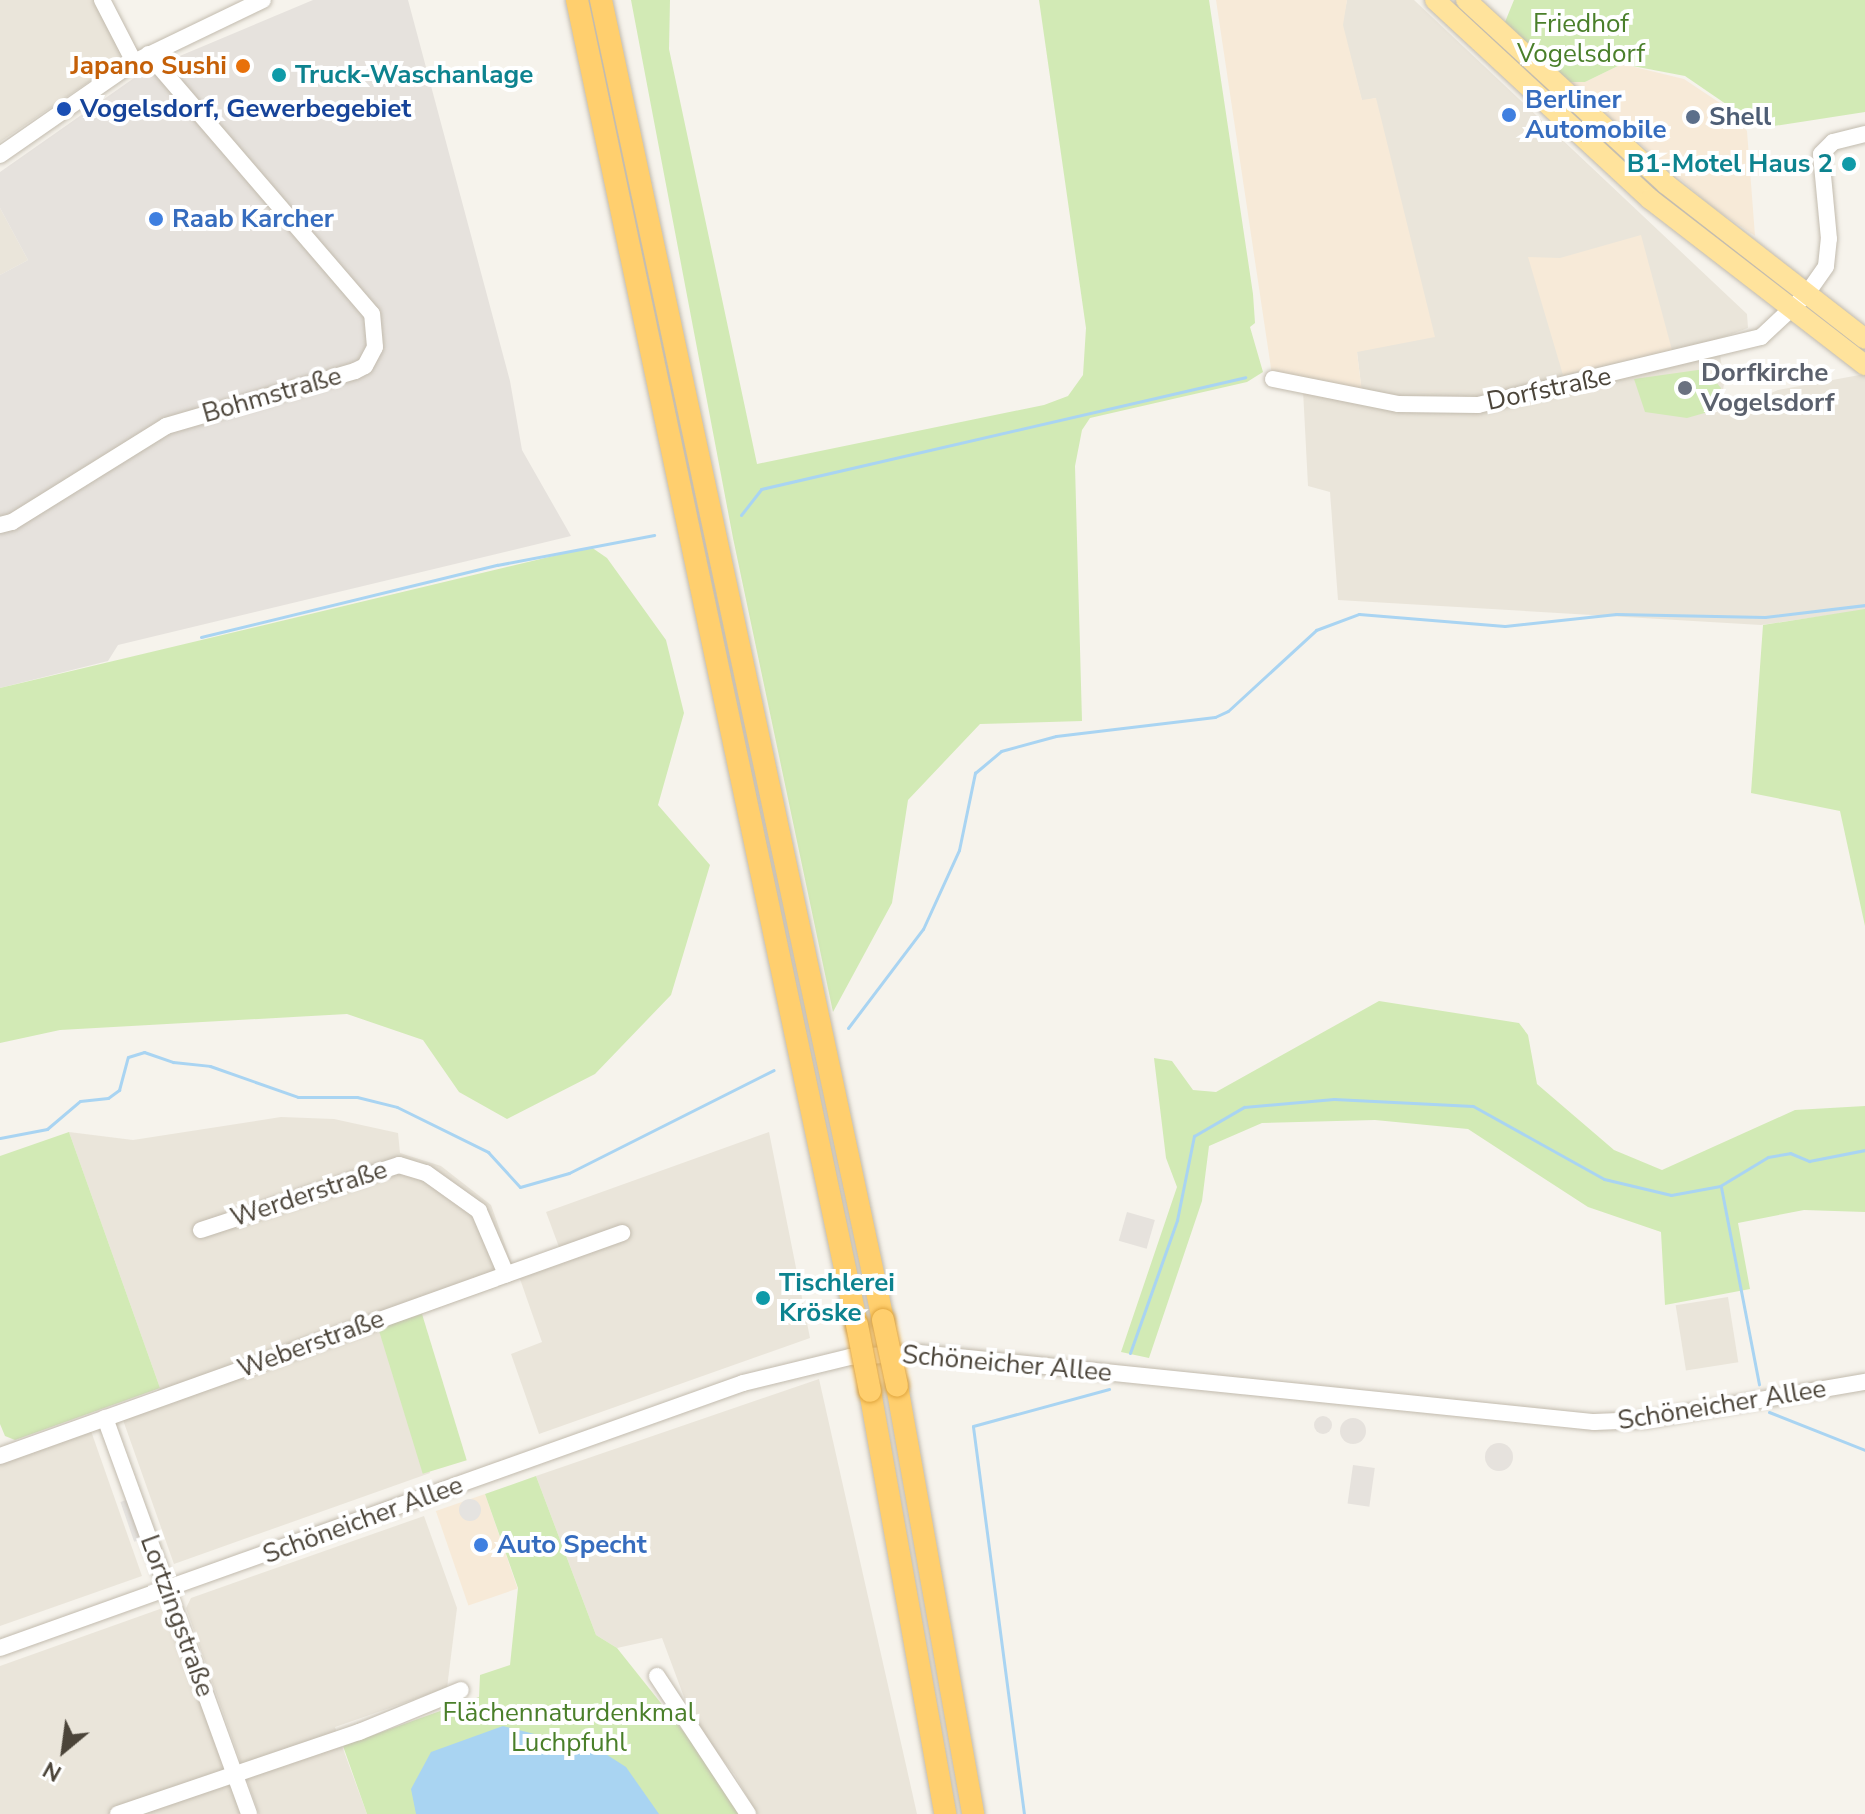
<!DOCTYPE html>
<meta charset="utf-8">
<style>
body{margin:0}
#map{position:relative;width:1865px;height:1814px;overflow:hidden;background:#f6f3ec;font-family:"Nunito Sans",sans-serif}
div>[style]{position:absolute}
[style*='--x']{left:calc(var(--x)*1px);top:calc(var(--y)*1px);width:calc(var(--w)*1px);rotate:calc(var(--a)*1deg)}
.residential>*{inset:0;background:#eae5da;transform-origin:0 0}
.commercial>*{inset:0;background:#f7ead8;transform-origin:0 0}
.industrial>*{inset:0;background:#e6e2dd;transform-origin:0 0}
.round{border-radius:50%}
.green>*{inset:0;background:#d2eab5;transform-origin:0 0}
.parking>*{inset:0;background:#e5e3e0;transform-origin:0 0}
.water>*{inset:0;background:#a9d4f2}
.stream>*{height:3px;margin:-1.5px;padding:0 1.5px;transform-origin:1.5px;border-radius:1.5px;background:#a9d4f2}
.roads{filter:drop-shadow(0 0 2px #c2bbae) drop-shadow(0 0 2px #c2bbae)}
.minor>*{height:16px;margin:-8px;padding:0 8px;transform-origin:8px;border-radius:8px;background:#fff}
.major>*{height:20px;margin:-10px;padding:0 10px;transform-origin:10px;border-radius:10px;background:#ffe39c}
.highway>*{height:22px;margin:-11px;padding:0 11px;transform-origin:11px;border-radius:11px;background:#ffcf6e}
.bridges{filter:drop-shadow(0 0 2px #e0a43c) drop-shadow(0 0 2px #e0a43c)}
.highway-bridge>*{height:22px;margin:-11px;padding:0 11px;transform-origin:11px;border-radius:11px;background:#ffcf6e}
.dots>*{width:22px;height:22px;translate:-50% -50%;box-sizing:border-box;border:4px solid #fff;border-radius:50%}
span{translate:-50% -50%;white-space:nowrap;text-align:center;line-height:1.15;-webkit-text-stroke:8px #fff;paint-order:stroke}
.park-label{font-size:26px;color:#4a7f2a}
.food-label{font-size:26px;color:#c56008;font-weight:700}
.right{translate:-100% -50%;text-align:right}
.culture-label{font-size:26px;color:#0d838f;font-weight:700}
.left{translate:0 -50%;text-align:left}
.shop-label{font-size:26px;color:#366cbe;font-weight:700}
.transit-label{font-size:26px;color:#164399;font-weight:700}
.service-label{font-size:26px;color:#4e5e75;font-weight:700}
.worship-label{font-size:26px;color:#5b616d;font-weight:700}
.street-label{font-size:26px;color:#4b4439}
.north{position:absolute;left:24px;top:1710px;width:80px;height:80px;-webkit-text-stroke:6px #fff;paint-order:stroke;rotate:209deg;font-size:22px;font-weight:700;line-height:32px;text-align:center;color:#4b4439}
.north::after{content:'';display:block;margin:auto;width:28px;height:36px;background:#4b4439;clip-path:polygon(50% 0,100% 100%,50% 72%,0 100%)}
</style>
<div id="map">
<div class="residential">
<div style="clip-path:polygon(0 0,109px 0,136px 50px,0 142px)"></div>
<div style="clip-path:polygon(1347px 0,1414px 0,1747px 314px,1748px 328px,1718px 339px,1724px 383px,1720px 415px,1778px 390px,1865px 374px,1865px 610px,1761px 625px,1338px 600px,1330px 492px,1308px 486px,1303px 390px,1362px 393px,1357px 352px,1376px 98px,1362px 101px,1342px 25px)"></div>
<div style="clip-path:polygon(0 208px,28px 260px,0 275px)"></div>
<div style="clip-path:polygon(281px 1117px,334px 1119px,398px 1133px,400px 1153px,441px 1166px,491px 1205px,512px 1264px,559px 1247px,546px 1212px,769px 1132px,810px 1338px,539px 1434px,511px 1354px,542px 1342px,520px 1279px,433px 1310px,429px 1303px,422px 1306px,422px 1314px,379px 1329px,430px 1473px,174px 1564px,123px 1420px,160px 1388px,69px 1132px,133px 1140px)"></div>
<div style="left:1728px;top:1297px;width:66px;height:53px;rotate:81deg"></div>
<div style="clip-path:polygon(819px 1379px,917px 1814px,757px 1814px,735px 1775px,694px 1724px,662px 1638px,617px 1648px,596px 1635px,536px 1476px)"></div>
<div style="clip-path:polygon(91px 1431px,142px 1576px,0 1626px,0 1456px)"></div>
<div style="clip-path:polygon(424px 1516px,457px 1608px,447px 1688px,335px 1727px,367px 1814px,259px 1814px,186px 1608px,191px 1598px)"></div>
<div style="clip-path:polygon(160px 1609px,170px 1614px,242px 1814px,0 1814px,0 1666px)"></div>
</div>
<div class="commercial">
<div style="clip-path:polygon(1216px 0,1347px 0,1343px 25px,1362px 100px,1376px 98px,1435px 337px,1357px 352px,1362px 393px,1272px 375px)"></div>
<div style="clip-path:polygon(1622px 64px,1684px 79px,1729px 109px,1747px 131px,1755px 236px,1711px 206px,1570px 82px,1585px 82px)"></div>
<div style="clip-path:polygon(1641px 235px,1672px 350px,1563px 375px,1528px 257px,1560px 258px)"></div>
<div style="left:485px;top:1494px;width:100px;height:52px;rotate:71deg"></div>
</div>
<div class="industrial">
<div style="clip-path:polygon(313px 0,408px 0,510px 381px,522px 450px,571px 536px,118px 645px,108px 661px,0 688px,0 275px,28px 260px,0 208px,0 172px,144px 71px)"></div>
<div style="left:1127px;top:1212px;width:29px;height:30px;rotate:16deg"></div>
<div class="round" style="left:1314px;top:1416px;width:18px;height:18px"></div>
<div class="round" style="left:1340px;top:1418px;width:26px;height:26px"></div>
<div class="round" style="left:1485px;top:1443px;width:28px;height:28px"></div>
<div style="left:1353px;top:1465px;width:22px;height:39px;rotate:8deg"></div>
</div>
<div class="green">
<div style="clip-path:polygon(631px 0,670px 0,669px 49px,757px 464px,1044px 405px,1068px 396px,1083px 375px,1086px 328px,1039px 0,1209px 0,1253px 294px,1255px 323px,1250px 327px,1263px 372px,1247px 382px,1090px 418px,1082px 430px,1075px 466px,1082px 721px,980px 724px,908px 800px,892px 903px,833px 1012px,733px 538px)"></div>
<div style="clip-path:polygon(1514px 0,1865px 0,1865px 112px,1761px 128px,1685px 76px,1622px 64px,1585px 82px,1570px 82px,1505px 22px)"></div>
<div style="clip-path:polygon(1705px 369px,1721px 388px,1715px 410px,1687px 418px,1645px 412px,1634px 379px)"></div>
<div style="clip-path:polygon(591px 547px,607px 558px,666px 640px,684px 713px,658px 805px,710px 865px,671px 995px,595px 1074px,507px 1119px,459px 1092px,423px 1040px,347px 1014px,60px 1030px,0 1043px,0 688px)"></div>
<div style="clip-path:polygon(1865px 609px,1865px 926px,1840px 811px,1751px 793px,1763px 625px)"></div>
<div style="clip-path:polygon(1379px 1001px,1519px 1023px,1528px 1035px,1537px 1084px,1614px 1150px,1662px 1170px,1795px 1110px,1865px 1106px,1865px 1212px,1804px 1210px,1738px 1223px,1750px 1289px,1665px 1305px,1661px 1232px,1588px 1207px,1468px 1129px,1375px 1120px,1262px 1123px,1209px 1146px,1202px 1201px,1149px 1358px,1121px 1352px,1177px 1187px,1166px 1158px,1154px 1058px,1172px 1061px,1193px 1090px,1216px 1092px)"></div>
<div style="clip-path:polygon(69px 1132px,160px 1388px,15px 1440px,5px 1436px,0 1424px,0 1156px)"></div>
<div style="left:422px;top:1314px;width:153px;height:46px;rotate:73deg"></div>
<div style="clip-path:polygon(536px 1476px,596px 1635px,617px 1648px,703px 1756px,739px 1814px,367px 1814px,343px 1746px,479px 1697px,480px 1675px,510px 1665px,518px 1588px,485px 1494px)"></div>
</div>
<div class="parking">
<div style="left:129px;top:1499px;width:42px;height:9px;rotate:71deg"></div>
<div class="round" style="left:459px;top:1499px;width:22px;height:22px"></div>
</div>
<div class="water">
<div style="clip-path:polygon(503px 1726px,601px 1751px,626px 1767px,659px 1814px,416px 1814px,411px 1789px,431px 1752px)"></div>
</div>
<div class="stream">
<div style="--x:741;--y:515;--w:33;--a:-52"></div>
<div style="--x:761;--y:489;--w:497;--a:-13"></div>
<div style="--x:201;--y:637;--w:305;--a:-13.7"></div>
<div style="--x:497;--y:565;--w:160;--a:-10.8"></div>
<div style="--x:848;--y:1028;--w:124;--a:-52.9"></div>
<div style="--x:923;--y:929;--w:87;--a:-65.5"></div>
<div style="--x:959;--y:850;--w:79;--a:-78.3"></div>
<div style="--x:975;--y:773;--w:34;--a:-40"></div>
<div style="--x:1001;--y:751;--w:57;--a:-15.3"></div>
<div style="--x:1056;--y:736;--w:160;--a:-6.8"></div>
<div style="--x:1215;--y:717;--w:14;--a:-25"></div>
<div style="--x:1228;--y:711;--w:120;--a:-42.6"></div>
<div style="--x:1316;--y:630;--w:46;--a:-20.4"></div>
<div style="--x:1359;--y:614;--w:146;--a:4.7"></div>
<div style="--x:1505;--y:626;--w:112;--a:-6.2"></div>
<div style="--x:1616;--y:614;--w:149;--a:1.2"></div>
<div style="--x:1765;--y:617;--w:101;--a:-6.8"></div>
<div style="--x:0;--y:1138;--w:48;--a:-10.8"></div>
<div style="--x:47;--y:1129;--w:43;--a:-40.3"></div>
<div style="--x:80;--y:1101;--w:28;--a:-6"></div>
<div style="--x:108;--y:1098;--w:14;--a:-36"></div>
<div style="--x:119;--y:1090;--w:34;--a:-75"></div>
<div style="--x:128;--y:1057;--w:17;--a:-17"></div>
<div style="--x:144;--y:1052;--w:31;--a:19"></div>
<div style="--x:173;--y:1062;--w:37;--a:6"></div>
<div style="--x:210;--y:1066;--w:93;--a:19.4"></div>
<div style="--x:298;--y:1097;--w:59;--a:0"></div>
<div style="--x:357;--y:1097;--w:41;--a:14"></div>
<div style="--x:397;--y:1107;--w:102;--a:26.3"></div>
<div style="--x:488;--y:1152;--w:47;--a:47.6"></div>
<div style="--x:520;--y:1187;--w:51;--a:-15.9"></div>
<div style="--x:569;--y:1173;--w:229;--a:-26.7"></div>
<div style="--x:1721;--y:1187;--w:201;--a:79.1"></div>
<div style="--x:1130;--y:1353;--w:141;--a:-70.5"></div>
<div style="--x:1177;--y:1220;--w:86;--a:-78.6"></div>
<div style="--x:1194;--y:1136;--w:58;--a:-30.1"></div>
<div style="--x:1244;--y:1107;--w:90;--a:-5.1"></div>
<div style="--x:1334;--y:1099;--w:139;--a:2.9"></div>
<div style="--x:1473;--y:1106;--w:150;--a:29.1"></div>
<div style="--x:1604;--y:1179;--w:69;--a:13.4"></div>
<div style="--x:1671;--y:1195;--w:50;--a:-10.4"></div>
<div style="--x:1720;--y:1186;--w:56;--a:-31.1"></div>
<div style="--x:1768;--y:1157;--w:22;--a:-10"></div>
<div style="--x:1790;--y:1153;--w:21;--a:23"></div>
<div style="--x:1809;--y:1161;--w:57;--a:-11.1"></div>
<div style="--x:1769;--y:1412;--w:103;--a:21.6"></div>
<div style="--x:1024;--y:1814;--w:391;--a:-97.5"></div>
<div style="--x:973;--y:1426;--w:141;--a:-15.2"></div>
</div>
<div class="roads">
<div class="minor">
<div style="--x:102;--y:0;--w:70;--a:62.7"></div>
<div style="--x:0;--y:155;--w:163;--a:-34.8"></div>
<div style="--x:134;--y:62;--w:143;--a:-25.7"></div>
<div style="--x:1273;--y:379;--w:127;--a:11.3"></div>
<div style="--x:1398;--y:404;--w:80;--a:0.7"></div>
<div style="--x:1478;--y:405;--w:291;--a:-13.5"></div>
<div style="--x:1761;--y:337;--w:62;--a:-43"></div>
<div style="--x:1806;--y:295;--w:35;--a:-55"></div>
<div style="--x:1826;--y:266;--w:27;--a:-84"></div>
<div style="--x:1829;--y:239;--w:85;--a:-95.4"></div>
<div style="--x:1821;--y:154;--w:17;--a:-45"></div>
<div style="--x:1833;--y:142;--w:33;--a:-14"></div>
<div style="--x:0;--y:525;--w:12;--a:-14"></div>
<div style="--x:12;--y:522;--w:181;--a:-31.9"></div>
<div style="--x:166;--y:426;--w:197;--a:-16.2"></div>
<div style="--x:355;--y:371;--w:11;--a:-27"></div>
<div style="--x:365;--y:366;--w:21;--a:-62"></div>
<div style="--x:375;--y:347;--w:33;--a:-95"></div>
<div style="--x:372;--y:314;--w:343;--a:-130.7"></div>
<div style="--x:201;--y:1230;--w:208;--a:-18.2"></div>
<div style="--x:399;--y:1165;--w:28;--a:17"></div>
<div style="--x:426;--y:1173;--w:65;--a:35.6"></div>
<div style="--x:479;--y:1211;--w:69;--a:66.8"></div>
<div style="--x:105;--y:1418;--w:421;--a:70"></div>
<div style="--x:0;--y:1456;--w:661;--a:-19.72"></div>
<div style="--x:0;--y:1648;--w:789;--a:-19.63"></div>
<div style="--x:743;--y:1383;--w:110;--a:-13.7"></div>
<div style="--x:850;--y:1357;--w:69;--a:-3.3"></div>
<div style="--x:919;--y:1353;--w:679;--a:5.84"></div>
<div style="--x:1594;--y:1422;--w:50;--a:-2.3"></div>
<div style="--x:1644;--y:1420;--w:224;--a:-9.8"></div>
<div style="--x:657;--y:1676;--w:165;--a:56.6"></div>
<div style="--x:118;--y:1814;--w:255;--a:-18.8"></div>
<div style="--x:359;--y:1732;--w:110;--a:-22.4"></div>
</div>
<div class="major">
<div style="--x:1435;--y:0;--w:293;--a:42.8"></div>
<div style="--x:1650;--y:199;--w:272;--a:37.7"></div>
<div style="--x:1466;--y:0;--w:272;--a:42.6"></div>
<div style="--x:1666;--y:184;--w:252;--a:37.9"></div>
</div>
<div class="highway">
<div style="--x:577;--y:0;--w:1354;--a:78.07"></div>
<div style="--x:601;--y:0;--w:1350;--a:77.94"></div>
<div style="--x:897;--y:1386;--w:435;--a:79.9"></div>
<div style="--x:870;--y:1391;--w:430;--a:79.9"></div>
</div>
</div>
<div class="bridges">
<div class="highway-bridge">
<div style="--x:883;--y:1320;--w:67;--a:78"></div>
<div style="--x:857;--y:1325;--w:67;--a:78.9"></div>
</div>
</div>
<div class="dots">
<div style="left:243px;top:66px;background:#e8710a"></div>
<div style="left:279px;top:75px;background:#0f9aa8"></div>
<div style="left:64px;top:109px;background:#1a4fb4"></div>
<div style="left:1509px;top:115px;background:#3f7fe0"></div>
<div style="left:1693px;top:117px;background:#5c6f8a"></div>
<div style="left:1849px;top:164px;background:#0f9aa8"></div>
<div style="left:156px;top:219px;background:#3f7fe0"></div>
<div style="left:1685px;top:388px;background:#6b7280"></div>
<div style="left:763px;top:1298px;background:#0f9aa8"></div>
<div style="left:481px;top:1545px;background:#3f7fe0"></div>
</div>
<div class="park-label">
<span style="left:1581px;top:39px">Friedhof<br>Vogelsdorf</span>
<span style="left:569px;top:1728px">Flächennaturdenkmal<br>Luchpfuhl</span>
</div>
<div class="food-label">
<span class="right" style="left:227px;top:66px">Japano Sushi</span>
</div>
<div class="culture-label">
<span class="left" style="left:295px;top:75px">Truck-Waschanlage</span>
<span class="right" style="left:1833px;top:164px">B1-Motel Haus 2</span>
<span class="left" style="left:779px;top:1298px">Tischlerei<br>Kröske</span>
</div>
<div class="shop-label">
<span class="left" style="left:1525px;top:115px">Berliner<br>Automobile</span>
<span class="left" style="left:172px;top:219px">Raab Karcher</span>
<span class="left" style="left:497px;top:1545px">Auto Specht</span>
</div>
<div class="transit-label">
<span class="left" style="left:80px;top:109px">Vogelsdorf, Gewerbegebiet</span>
</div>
<div class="service-label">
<span class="left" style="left:1709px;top:117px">Shell</span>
</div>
<div class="worship-label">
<span class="left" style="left:1701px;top:388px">Dorfkirche<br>Vogelsdorf</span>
</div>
<div class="street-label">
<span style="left:1549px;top:389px;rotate:-12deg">Dorfstraße</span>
<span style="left:272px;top:395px;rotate:-16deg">Bohmstraße</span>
<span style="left:309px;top:1194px;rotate:-18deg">Werderstraße</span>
<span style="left:311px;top:1344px;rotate:-20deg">Weberstraße</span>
<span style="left:1007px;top:1364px;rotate:5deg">Schöneicher Allee</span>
<span style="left:1722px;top:1405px;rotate:-9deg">Schöneicher Allee</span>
<span style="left:363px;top:1520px;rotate:-20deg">Schöneicher Allee</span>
<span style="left:177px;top:1616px;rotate:70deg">Lortzingstraße</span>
</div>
<div class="north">N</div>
</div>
